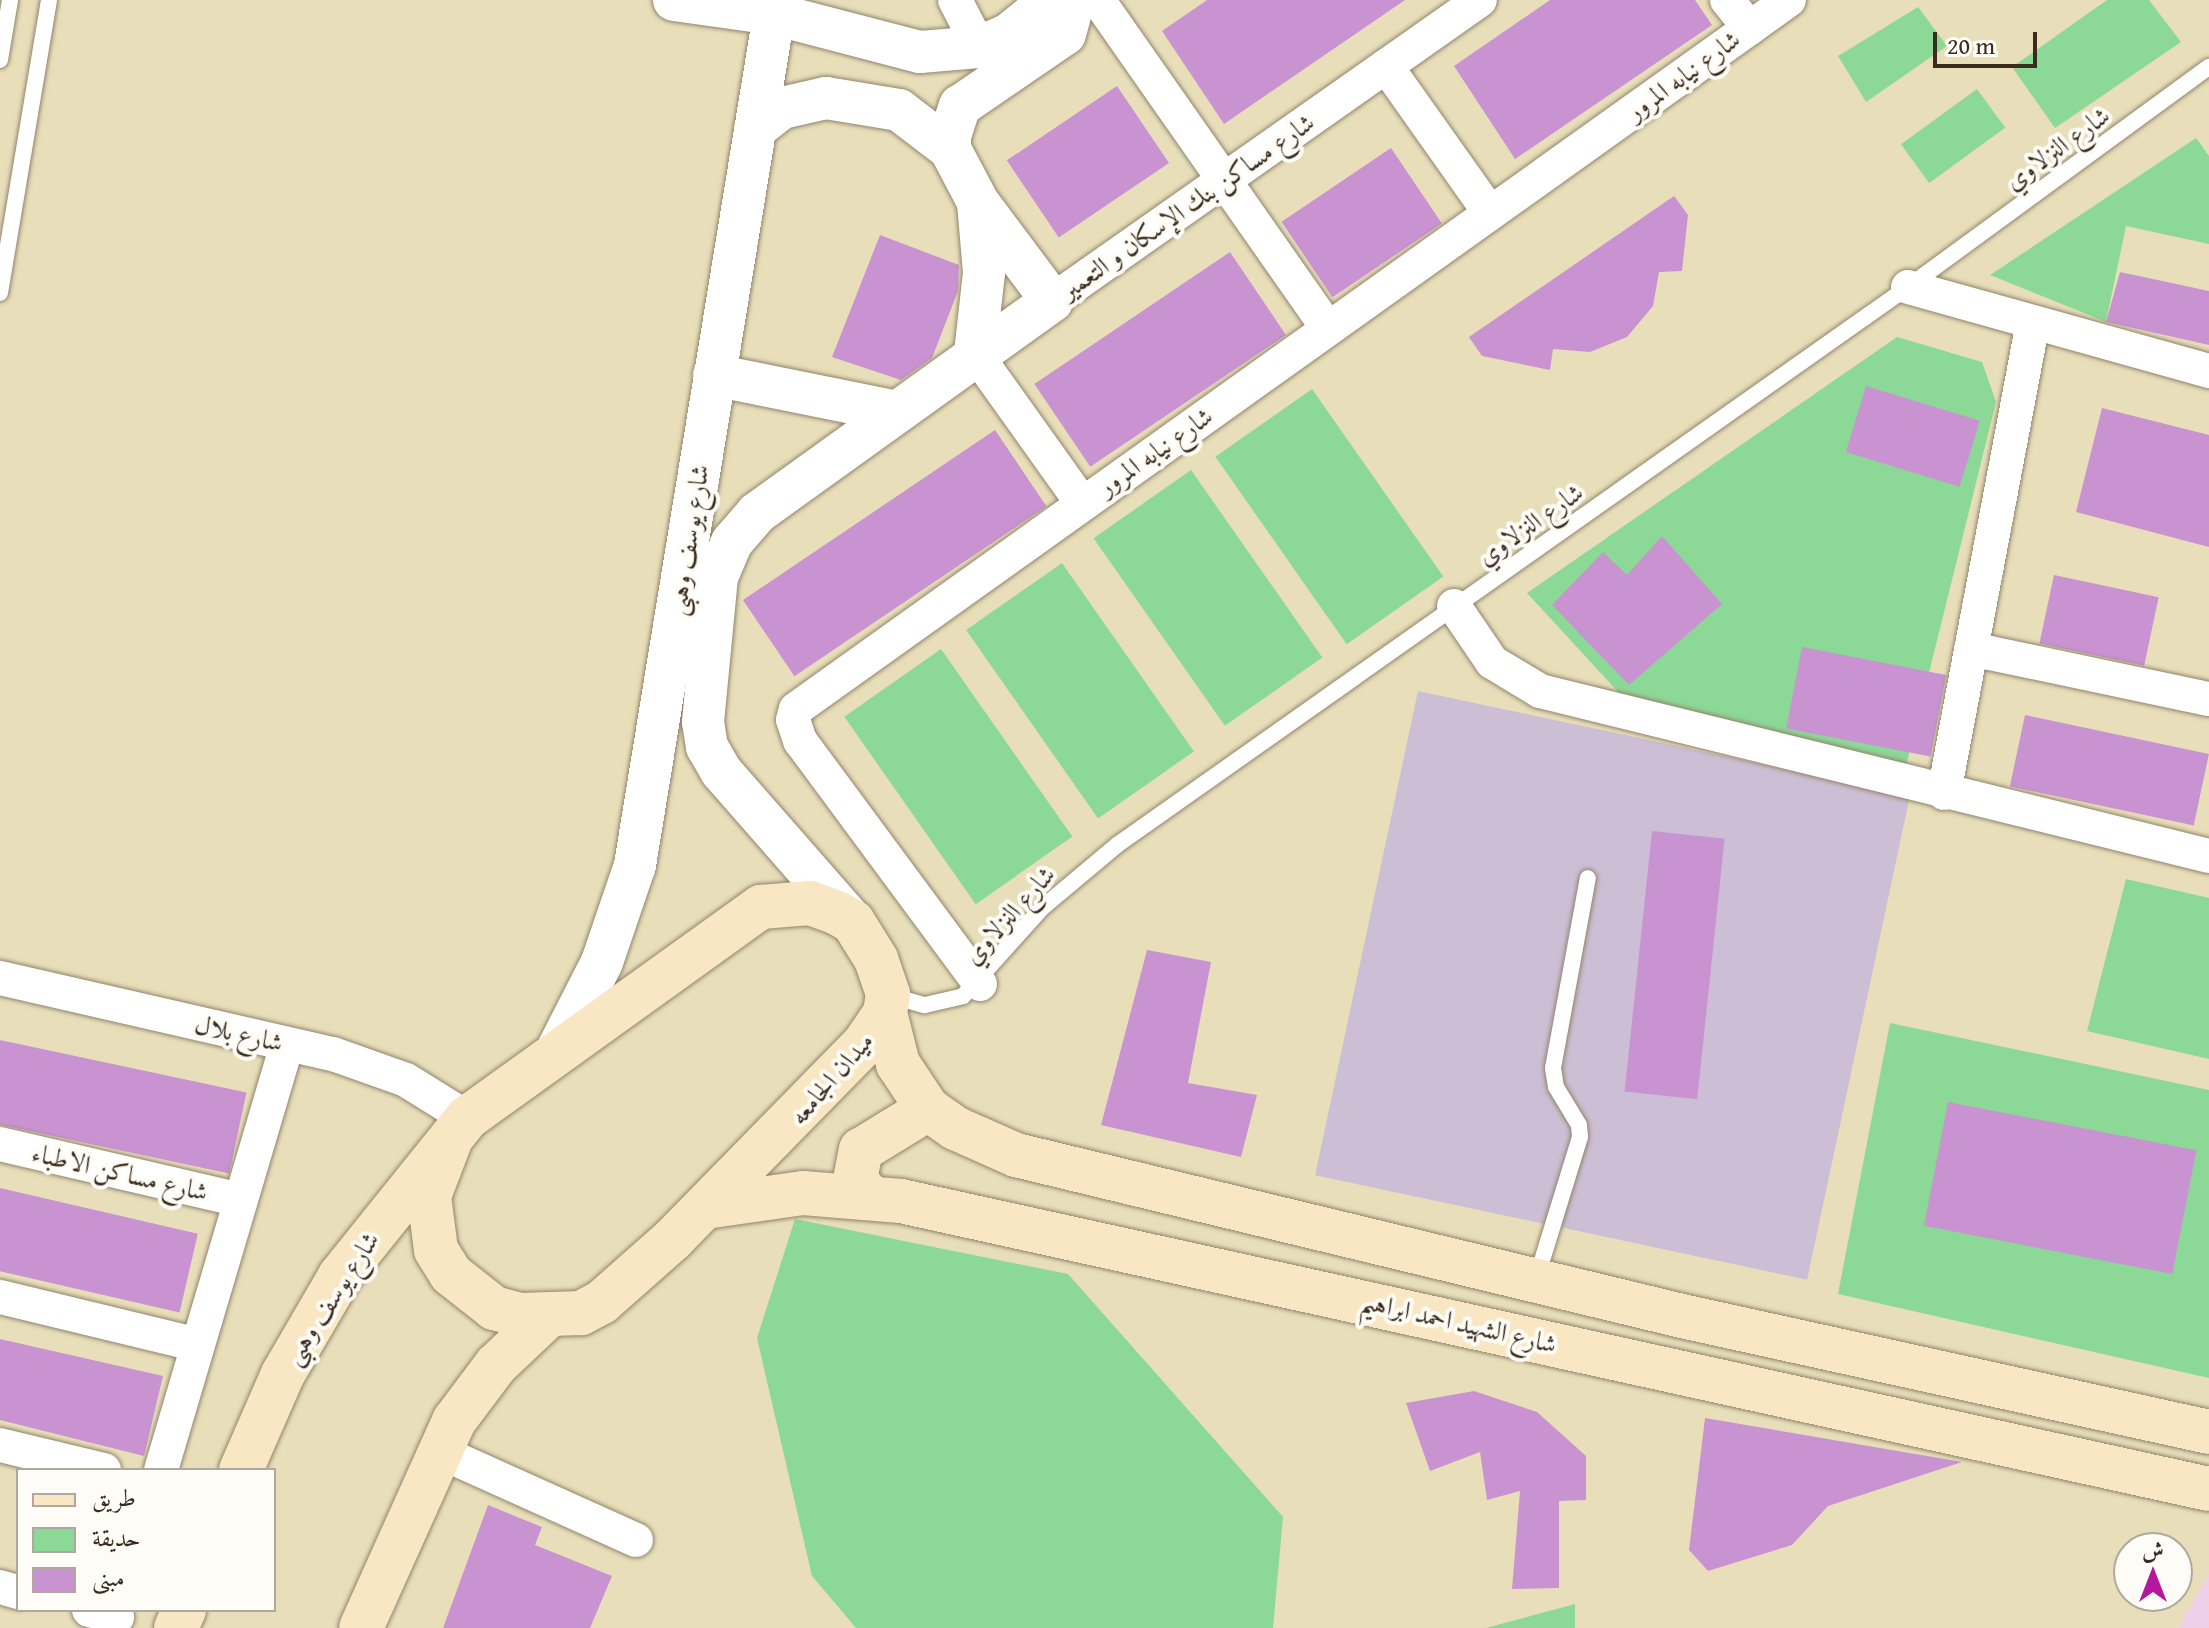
<!DOCTYPE html>
<meta charset="utf-8">
<style>
body{margin:0}
#map{position:relative;width:2209px;height:1628px;overflow:hidden;background:#e8dfba;font-family:"Gentium Book Plus",Amiri,serif}
div>[style]{position:absolute}
[style*='--x']{left:calc(var(--x)*1px);top:calc(var(--y)*1px);width:calc(var(--w)*1px);rotate:calc(var(--a)*1deg)}
.built>*{inset:0;background:#eed0e8}
.industrial>*{inset:0;background:#ccbed4;transform-origin:0 0}
.green>*{inset:0;background:#8cd896;transform-origin:0 0}
.building>*{inset:0;background:#c993d2;transform-origin:0 0}
.roads{filter:drop-shadow(0 0 2px #92846c) drop-shadow(0 0 2px #92846c)}
.service>*{height:16px;margin:-8px;padding:0 8px;transform-origin:8px;border-radius:8px;background:#fff}
.minor>*{height:34px;margin:-17px;padding:0 17px;transform-origin:17px;border-radius:17px;background:#fff}
.tertiary>*{height:42px;margin:-21px;padding:0 21px;transform-origin:21px;border-radius:21px;background:#fff}
.secondary>*{height:44px;margin:-22px;padding:0 22px;transform-origin:22px;border-radius:22px;background:#f9e7c3}
span{translate:-50% -50%;white-space:nowrap;text-align:center;line-height:1.15;-webkit-text-stroke:8px #fdfcf7;paint-order:stroke}
.street-label{font-size:26px;color:#3b2a1e}
.legend{position:absolute;left:16px;top:1468px;width:260px;height:144px;box-sizing:border-box;background:#fdfcf7;border:2px solid #afa8a0;margin:0;padding:10px 14px;list-style:none;font-size:24px;color:#3b2a1e}
.legend li{display:flex;align-items:center;gap:16px;height:40px}
.legend b{width:40px;border:2px solid #afa8a0}
.north{position:absolute;left:2113px;top:1532px;width:80px;height:80px;box-sizing:border-box;background:#fdfcf7;border:2px solid #afa8a0;border-radius:50%;rotate:0deg;font-size:22px;font-weight:700;line-height:32px;text-align:center;color:#3b2a1e}
.north::after{content:'';display:block;margin:auto;width:28px;height:36px;background:#b5179e;clip-path:polygon(50% 0,100% 100%,50% 72%,0 100%)}
.scale{position:absolute;left:1933px;top:32px;width:104px;height:36px;box-sizing:border-box;border:4px solid #3b2a1e;border-top:0;padding-left:10px;font-size:24px;line-height:28px;white-space:nowrap;color:#3b2a1e;-webkit-text-stroke:6px #fdfcf7;paint-order:stroke}
</style>
<div id="map">
<div class="built">
<div style="clip-path:polygon(2209px 1574px,2209px 1628px,2178px 1628px)"></div>
</div>
<div class="industrial">
<div style="left:1418px;top:691px;width:503px;height:495px;rotate:12deg"></div>
</div>
<div class="green">
<div style="clip-path:polygon(2107px 0,2149px 0,2181px 42px,2055px 128px,2012px 67px)"></div>
<div style="clip-path:polygon(1918px 7px,1947px 46px,1866px 102px,1838px 56px)"></div>
<div style="left:1977px;top:89px;width:48px;height:94px;rotate:54deg"></div>
<div style="clip-path:polygon(2196px 138px,2209px 156px,2209px 244px,2126px 226px,2106px 322px,1990px 275px)"></div>
<div style="clip-path:polygon(1897px 337px,1982px 362px,1996px 402px,1903px 778px,1632px 707px,1527px 593px)"></div>
<div style="left:1312px;top:389px;width:229px;height:118px;rotate:55deg"></div>
<div style="left:1191px;top:470px;width:229px;height:119px;rotate:55deg"></div>
<div style="left:1062px;top:563px;width:230px;height:117px;rotate:55deg"></div>
<div style="left:941px;top:649px;width:229px;height:118px;rotate:55deg"></div>
<div style="clip-path:polygon(2126px 879px,2209px 898px,2209px 1059px,2087px 1031px)"></div>
<div style="clip-path:polygon(1890px 1023px,2209px 1090px,2209px 1378px,1838px 1294px)"></div>
<div style="clip-path:polygon(795px 1219px,1068px 1274px,1283px 1517px,1273px 1628px,856px 1628px,812px 1576px,757px 1338px)"></div>
<div style="clip-path:polygon(1575px 1604px,1575px 1628px,1486px 1628px)"></div>
</div>
<div class="building">
<div style="clip-path:polygon(1207px 0,1405px 0,1224px 124px,1162px 31px)"></div>
<div style="clip-path:polygon(1550px 0,1695px 0,1712px 25px,1515px 159px,1454px 66px)"></div>
<div style="left:1117px;top:86px;width:93px;height:133px;rotate:56deg"></div>
<div style="left:1391px;top:148px;width:91px;height:132px;rotate:56deg"></div>
<div style="clip-path:polygon(1674px 196px,1688px 215px,1682px 271px,1659px 272px,1653px 306px,1627px 337px,1590px 352px,1553px 349px,1550px 370px,1482px 356px,1469px 337px)"></div>
<div style="clip-path:polygon(880px 235px,959px 265px,958px 291px,932px 358px,901px 380px,832px 357px)"></div>
<div style="left:1230px;top:252px;width:100px;height:236px;rotate:56deg"></div>
<div style="clip-path:polygon(2120px 272px,2209px 291px,2209px 345px,2106px 322px)"></div>
<div style="left:1866px;top:386px;width:119px;height:69px;rotate:17deg"></div>
<div style="clip-path:polygon(2102px 408px,2209px 435px,2209px 547px,2076px 512px)"></div>
<div style="left:995px;top:430px;width:92px;height:304px;rotate:56deg"></div>
<div style="clip-path:polygon(1662px 536px,1722px 604px,1629px 685px,1552px 605px,1603px 552px,1627px 575px)"></div>
<div style="left:2054px;top:575px;width:107px;height:70px;rotate:12deg"></div>
<div style="left:1802px;top:647px;width:147px;height:83px;rotate:11deg"></div>
<div style="left:2025px;top:715px;width:188px;height:73px;rotate:12deg"></div>
<div style="left:1652px;top:831px;width:73px;height:262px;rotate:6deg"></div>
<div style="clip-path:polygon(1147px 950px,1211px 962px,1188px 1083px,1257px 1095px,1241px 1157px,1101px 1125px)"></div>
<div style="left:0;top:1040px;width:252px;height:83px;rotate:12deg"></div>
<div style="left:1948px;top:1102px;width:253px;height:126px;rotate:11deg"></div>
<div style="left:0;top:1188px;width:203px;height:81px;rotate:13deg"></div>
<div style="clip-path:polygon(0 1339px,163px 1376px,144px 1456px,0 1420px)"></div>
<div style="clip-path:polygon(1474px 1391px,1537px 1412px,1586px 1456px,1586px 1500px,1559px 1501px,1559px 1588px,1512px 1589px,1520px 1491px,1487px 1500px,1480px 1452px,1430px 1471px,1406px 1403px)"></div>
<div style="clip-path:polygon(1705px 1418px,1962px 1462px,1828px 1506px,1792px 1545px,1708px 1571px,1689px 1550px)"></div>
<div style="clip-path:polygon(488px 1505px,542px 1527px,535px 1545px,612px 1576px,590px 1628px,443px 1628px)"></div>
</div>
<div class="roads">
<div class="service">
<div style="--x:0;--y:60;--w:61;--a:-80.5"></div>
<div style="--x:0;--y:293;--w:297;--a:-80.5"></div>
<div style="--x:889;--y:995;--w:37;--a:16"></div>
<div style="--x:925;--y:1005;--w:39;--a:-13"></div>
<div style="--x:963;--y:996;--w:118;--a:-48.1"></div>
<div style="--x:1042;--y:908;--w:98;--a:-40"></div>
<div style="--x:1117;--y:845;--w:968;--a:-35.2"></div>
<div style="--x:1908;--y:287;--w:373;--a:-36.2"></div>
<div style="--x:1536;--y:1280;--w:150;--a:-72.9"></div>
<div style="--x:1580;--y:1137;--w:12;--a:-95"></div>
<div style="--x:1579;--y:1125;--w:44;--a:-121.2"></div>
<div style="--x:1556;--y:1087;--w:19;--a:-99"></div>
<div style="--x:1553;--y:1068;--w:193;--a:-79.6"></div>
</div>
<div class="minor">
<div style="--x:955;--y:0;--w:53;--a:62.9"></div>
<div style="--x:1098;--y:0;--w:401;--a:55"></div>
<div style="--x:1727;--y:0;--w:36;--a:51"></div>
<div style="--x:1386;--y:66;--w:180;--a:54.7"></div>
<div style="--x:1908;--y:287;--w:313;--a:15.6"></div>
<div style="--x:1052;--y:301;--w:523;--a:-35.12"></div>
<div style="--x:975;--y:353;--w:184;--a:54.5"></div>
<div style="--x:1454;--y:606;--w:68;--a:55.8"></div>
<div style="--x:1492;--y:662;--w:56;--a:31.1"></div>
<div style="--x:1540;--y:691;--w:689;--a:13.85"></div>
<div style="--x:1971;--y:649;--w:243;--a:11.9"></div>
<div style="--x:1944;--y:793;--w:479;--a:-79.3"></div>
<div style="--x:0;--y:978;--w:342;--a:12.9"></div>
<div style="--x:333;--y:1054;--w:77;--a:19.6"></div>
<div style="--x:406;--y:1080;--w:72;--a:31.9"></div>
<div style="--x:980;--y:984;--w:302;--a:-126.5"></div>
<div style="--x:800;--y:741;--w:22;--a:-108"></div>
<div style="--x:793;--y:720;--w:11;--a:-75"></div>
<div style="--x:796;--y:709;--w:1220;--a:-35.53"></div>
<div style="--x:0;--y:1144;--w:247;--a:13.1"></div>
<div style="--x:0;--y:1297;--w:201;--a:13.6"></div>
<div style="--x:0;--y:1445;--w:107;--a:13.5"></div>
<div style="--x:438;--y:1451;--w:217;--a:24.2"></div>
<div style="--x:161;--y:1470;--w:444;--a:-73.5"></div>
<div style="--x:0;--y:1587;--w:19;--a:16"></div>
<div style="--x:89;--y:1610;--w:29;--a:14"></div>
</div>
<div class="tertiary">
<div style="--x:674;--y:0;--w:101;--a:8"></div>
<div style="--x:774;--y:14;--w:151;--a:14.6"></div>
<div style="--x:920;--y:52;--w:59;--a:-4.8"></div>
<div style="--x:979;--y:47;--w:33;--a:-23"></div>
<div style="--x:1009;--y:34;--w:54;--a:-39"></div>
<div style="--x:755;--y:129;--w:34;--a:-38"></div>
<div style="--x:782;--y:108;--w:45;--a:-12.8"></div>
<div style="--x:826;--y:98;--w:74;--a:9.3"></div>
<div style="--x:899;--y:110;--w:64;--a:37.4"></div>
<div style="--x:975;--y:353;--w:81;--a:-83.6"></div>
<div style="--x:984;--y:273;--w:70;--a:-94.9"></div>
<div style="--x:714;--y:375;--w:183;--a:11.4"></div>
<div style="--x:853;--y:922;--w:201;--a:-131.2"></div>
<div style="--x:721;--y:771;--w:28;--a:-120"></div>
<div style="--x:707;--y:747;--w:25;--a:-99"></div>
<div style="--x:703;--y:722;--w:146;--a:-84.5"></div>
<div style="--x:717;--y:577;--w:38;--a:-67"></div>
<div style="--x:732;--y:542;--w:38;--a:-49"></div>
<div style="--x:757;--y:513;--w:363;--a:-35.7"></div>
<div style="--x:1052;--y:301;--w:124;--a:-126.8"></div>
<div style="--x:978;--y:202;--w:60;--a:-117.8"></div>
<div style="--x:950;--y:149;--w:13;--a:-90"></div>
<div style="--x:950;--y:136;--w:32;--a:-72"></div>
<div style="--x:960;--y:106;--w:127;--a:-34.4"></div>
<div style="--x:1065;--y:34;--w:35;--a:-75"></div>
<div style="--x:556;--y:1052;--w:101;--a:-62.9"></div>
<div style="--x:602;--y:962;--w:102;--a:-71.2"></div>
<div style="--x:635;--y:865;--w:862;--a:-80.72"></div>
</div>
<div class="secondary">
<div style="--x:885;--y:1013;--w:53;--a:75.7"></div>
<div style="--x:898;--y:1064;--w:54;--a:56.3"></div>
<div style="--x:928;--y:1109;--w:33;--a:35"></div>
<div style="--x:955;--y:1128;--w:67;--a:23.9"></div>
<div style="--x:1016;--y:1155;--w:685;--a:13.59"></div>
<div style="--x:1682;--y:1316;--w:540;--a:12.41"></div>
<div style="--x:869;--y:1196;--w:21;--a:-131"></div>
<div style="--x:855;--y:1180;--w:31;--a:-79"></div>
<div style="--x:861;--y:1150;--w:79;--a:-31.5"></div>
<div style="--x:705;--y:1207;--w:99;--a:-8.1"></div>
<div style="--x:803;--y:1193;--w:98;--a:4.7"></div>
<div style="--x:901;--y:1201;--w:1339;--a:12.42"></div>
<div style="--x:241;--y:1470;--w:105;--a:-66.4"></div>
<div style="--x:283;--y:1374;--w:113;--a:-59.8"></div>
<div style="--x:340;--y:1276;--w:203;--a:-51.2"></div>
<div style="--x:467;--y:1118;--w:362;--a:-35.7"></div>
<div style="--x:761;--y:907;--w:49;--a:-4.7"></div>
<div style="--x:810;--y:903;--w:29;--a:20"></div>
<div style="--x:837;--y:913;--w:18;--a:29"></div>
<div style="--x:853;--y:922;--w:44;--a:58.1"></div>
<div style="--x:876;--y:959;--w:37;--a:71"></div>
<div style="--x:888;--y:994;--w:19;--a:99"></div>
<div style="--x:885;--y:1013;--w:36;--a:124"></div>
<div style="--x:865;--y:1043;--w:276;--a:134.4"></div>
<div style="--x:672;--y:1240;--w:94;--a:138.5"></div>
<div style="--x:602;--y:1302;--w:24;--a:152"></div>
<div style="--x:581;--y:1313;--w:61;--a:178.1"></div>
<div style="--x:520;--y:1315;--w:27;--a:-165"></div>
<div style="--x:494;--y:1308;--w:55;--a:-141.7"></div>
<div style="--x:451;--y:1274;--w:28;--a:-122"></div>
<div style="--x:436;--y:1250;--w:54;--a:-97.4"></div>
<div style="--x:429;--y:1196;--w:56;--a:-69"></div>
<div style="--x:176;--y:1628;--w:20;--a:-66"></div>
<div style="--x:361;--y:1628;--w:227;--a:-65.8"></div>
<div style="--x:454;--y:1421;--w:70;--a:-53.1"></div>
<div style="--x:496;--y:1365;--w:71;--a:-43.3"></div>
</div>
</div>
<div class="street-label">
<span style="left:1683px;top:75px;rotate:-36deg">شارع نيابه المرور</span>
<span style="left:2057px;top:148px;rotate:-36deg">شارع النزلاوي</span>
<span style="left:1187px;top:206px;rotate:-35deg">شارع مساكن بنك الإسكان و التعمير</span>
<span style="left:1155px;top:451px;rotate:-35deg">شارع نيابه المرور</span>
<span style="left:1530px;top:524px;rotate:-35deg">شارع النزلاوي</span>
<span style="left:688px;top:540px;rotate:-81deg">شارع يوسف وهبى</span>
<span style="left:1009px;top:915px;rotate:-48deg">شارع النزلاوي</span>
<span style="left:239px;top:1033px;rotate:13deg">شارع بلال</span>
<span style="left:831px;top:1078px;rotate:-49deg">ميدان الجامعه</span>
<span style="left:120px;top:1172px;rotate:13deg">شارع مساكن الاطباء</span>
<span style="left:331px;top:1298px;rotate:-57deg">شارع يوسف وهبى</span>
<span style="left:1459px;top:1322px;rotate:13deg">شارع الشهيد احمد ابراهيم</span>
</div>
<ul class="legend">
<li><b style="height:10px;background:#f9e7c3"></b>طريق</li>
<li><b style="height:22px;background:#8cd896"></b>حديقة</li>
<li><b style="height:22px;background:#c993d2"></b>مبنى</li>
</ul>
<div class="north">ش</div>
<div class="scale">20 m</div>
</div>
